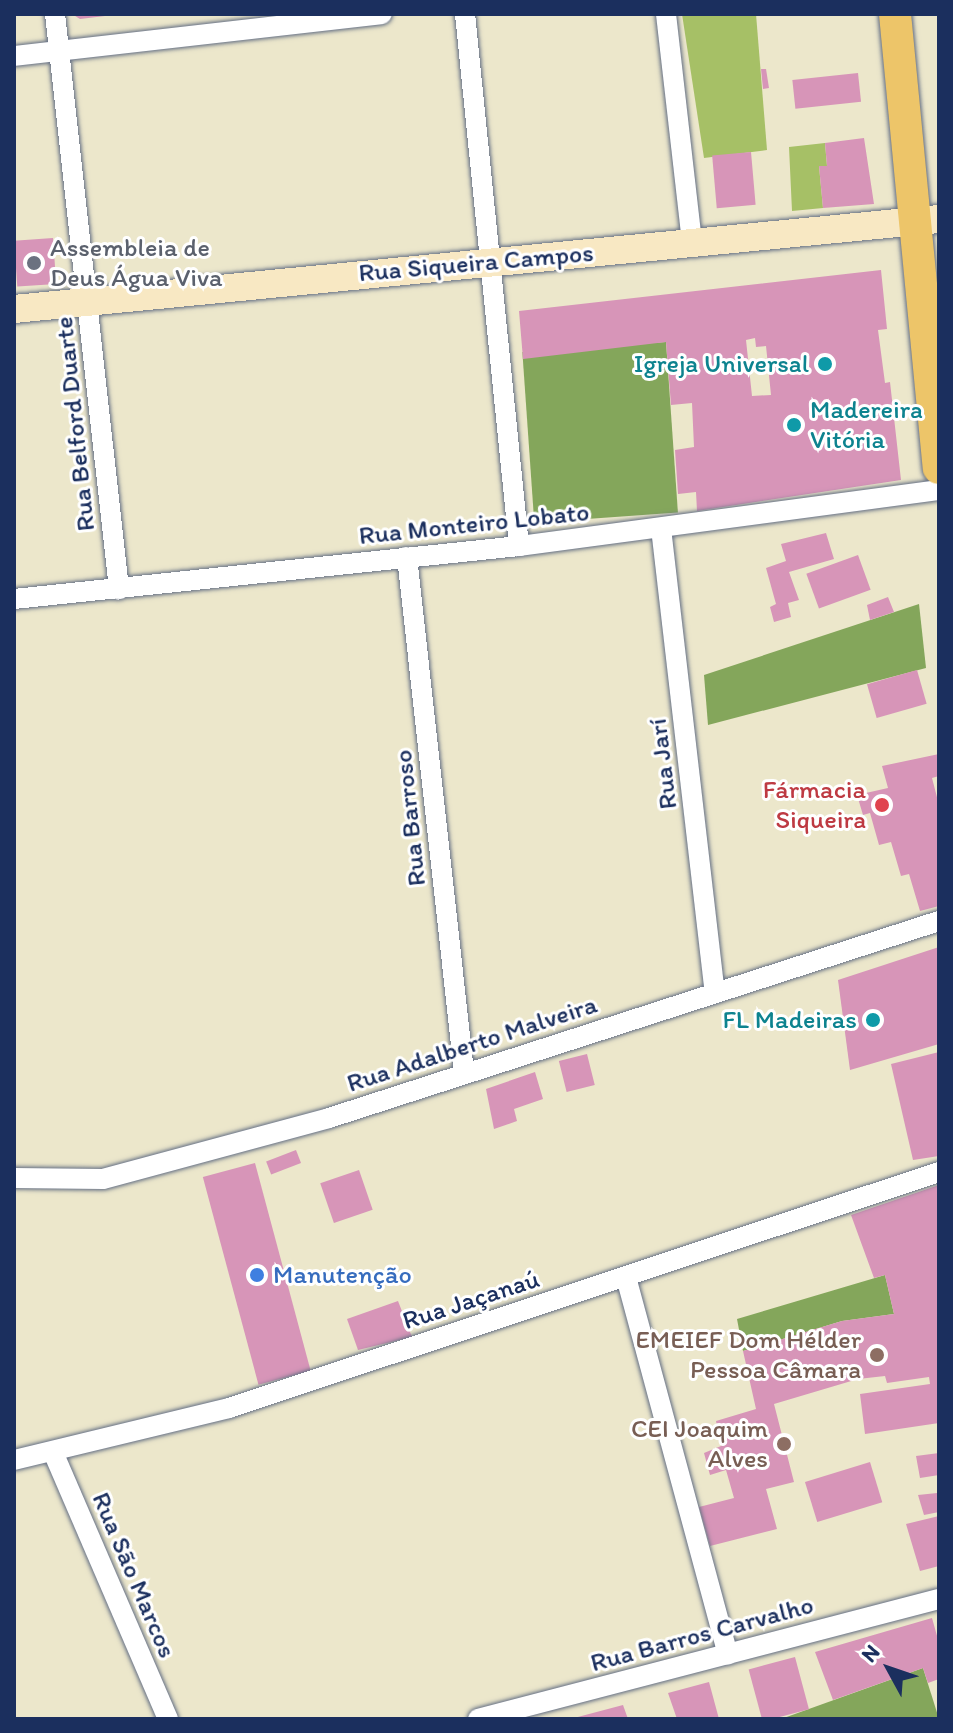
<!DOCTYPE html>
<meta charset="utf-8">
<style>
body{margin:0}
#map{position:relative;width:953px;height:1733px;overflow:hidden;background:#ece7cb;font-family:Itim,sans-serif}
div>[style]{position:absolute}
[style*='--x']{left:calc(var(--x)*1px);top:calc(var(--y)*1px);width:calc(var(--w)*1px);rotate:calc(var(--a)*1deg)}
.green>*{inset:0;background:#a6c066}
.forest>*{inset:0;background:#84a65b;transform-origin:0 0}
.building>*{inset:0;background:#d795b8;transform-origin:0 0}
.roads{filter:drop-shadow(0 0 2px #646f84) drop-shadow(0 0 2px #646f84)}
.street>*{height:20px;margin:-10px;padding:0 10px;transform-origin:10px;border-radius:10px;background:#fff}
.secondary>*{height:28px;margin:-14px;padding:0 14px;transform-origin:14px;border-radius:14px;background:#f8e8c3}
.primary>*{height:32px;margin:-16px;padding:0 16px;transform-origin:16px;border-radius:16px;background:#edc569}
.dots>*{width:22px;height:22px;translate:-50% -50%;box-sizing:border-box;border:4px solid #fff;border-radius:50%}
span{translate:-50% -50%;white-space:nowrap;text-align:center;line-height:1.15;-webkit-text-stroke:6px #fff;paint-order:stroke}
.worship-label{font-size:26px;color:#5b616d}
.left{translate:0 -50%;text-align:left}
.street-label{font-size:26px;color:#1b2f5e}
.culture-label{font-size:26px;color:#0d838f}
.right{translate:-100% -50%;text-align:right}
.health-label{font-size:26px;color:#be3a42}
.shop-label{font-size:26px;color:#366cbe}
.education-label{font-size:26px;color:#785e54}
.frame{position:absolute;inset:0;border:16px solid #1b2f5e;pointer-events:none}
.north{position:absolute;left:849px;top:1629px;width:80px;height:80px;-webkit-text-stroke:6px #fff;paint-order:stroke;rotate:310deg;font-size:22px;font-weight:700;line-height:32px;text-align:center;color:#1b2f5e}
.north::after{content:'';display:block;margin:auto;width:28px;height:36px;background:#1b2f5e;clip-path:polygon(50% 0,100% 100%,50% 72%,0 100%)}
</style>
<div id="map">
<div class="green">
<div style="clip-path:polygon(682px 14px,756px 14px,767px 150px,704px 158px)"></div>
<div style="clip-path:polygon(825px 143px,827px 166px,819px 166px,823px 208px,792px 211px,789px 147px)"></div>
</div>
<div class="forest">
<div style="left:666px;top:342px;width:171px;height:144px;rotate:86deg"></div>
<div style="clip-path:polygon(919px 604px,926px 668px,708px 725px,704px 675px)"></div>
<div style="clip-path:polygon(885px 1275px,894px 1314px,842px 1321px,743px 1351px,737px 1319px)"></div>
<div style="clip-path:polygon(923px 1668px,939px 1719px,781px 1719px)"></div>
</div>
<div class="building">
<div style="clip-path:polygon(72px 14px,105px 14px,105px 16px,80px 19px)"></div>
<div style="clip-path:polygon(761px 69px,766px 69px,769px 88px,763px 89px)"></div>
<div style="left:858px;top:73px;width:29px;height:66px;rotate:84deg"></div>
<div style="clip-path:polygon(864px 138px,874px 204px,823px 208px,819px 166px,827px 166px,825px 143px)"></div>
<div style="left:751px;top:152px;width:53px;height:39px;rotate:85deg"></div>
<div style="left:53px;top:238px;width:46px;height:39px;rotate:86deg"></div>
<div style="clip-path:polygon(evenodd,881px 270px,887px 329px,878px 330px,885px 383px,890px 382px,901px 480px,697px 511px,696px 492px,678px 494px,675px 450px,694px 447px,692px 403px,671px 405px,666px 342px,523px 359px,519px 311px,881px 270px,755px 338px,756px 347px,766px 346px,771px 395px,752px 396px,746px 340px,755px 338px)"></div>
<div style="clip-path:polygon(826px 533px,834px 559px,789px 572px,799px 600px,788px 603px,791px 617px,774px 622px,770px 607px,776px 604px,766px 568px,786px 561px,781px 544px)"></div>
<div style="left:858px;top:555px;width:37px;height:55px;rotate:70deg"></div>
<div style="clip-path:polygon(888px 597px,894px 612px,870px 620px,867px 605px)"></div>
<div style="left:917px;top:670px;width:35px;height:52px;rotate:74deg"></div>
<div style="clip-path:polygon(939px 754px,939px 776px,932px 778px,939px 805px,939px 906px,920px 911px,909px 874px,901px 876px,891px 842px,879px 845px,870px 813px,863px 815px,857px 795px,888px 788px,882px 766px)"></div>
<div style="clip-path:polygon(939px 947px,939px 1044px,850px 1070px,838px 980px)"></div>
<div style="clip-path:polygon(939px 1052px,939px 1156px,913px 1160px,891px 1064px)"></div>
<div style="left:587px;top:1054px;width:32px;height:29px;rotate:76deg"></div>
<div style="clip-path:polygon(535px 1072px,543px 1099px,514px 1109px,517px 1121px,494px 1129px,486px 1089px)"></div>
<div style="left:296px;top:1150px;width:14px;height:32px;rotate:69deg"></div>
<div style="left:255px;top:1163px;width:215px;height:54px;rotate:75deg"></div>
<div style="left:359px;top:1170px;width:42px;height:41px;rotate:71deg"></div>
<div style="clip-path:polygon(939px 1185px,939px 1423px,865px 1434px,860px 1394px,930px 1384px,929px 1377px,887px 1383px,885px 1376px,858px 1379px,774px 1404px,794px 1482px,766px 1489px,777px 1529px,710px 1546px,699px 1507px,734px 1498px,726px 1470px,710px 1475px,704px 1453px,721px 1446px,716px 1421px,756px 1409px,743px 1351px,842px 1321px,894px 1314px,885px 1275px,874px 1278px,851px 1215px)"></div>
<div style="clip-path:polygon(398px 1301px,412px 1337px,358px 1350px,347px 1319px)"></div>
<div style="clip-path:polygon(939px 1453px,939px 1475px,920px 1478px,916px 1456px)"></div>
<div style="left:870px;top:1462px;width:42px;height:68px;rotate:73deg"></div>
<div style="clip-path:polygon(937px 1493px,939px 1512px,924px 1515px,918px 1495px)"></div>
<div style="clip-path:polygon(939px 1516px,939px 1566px,920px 1571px,906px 1524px)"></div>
<div style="clip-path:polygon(932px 1618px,939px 1643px,939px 1679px,928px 1683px,923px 1668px,833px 1700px,815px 1652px)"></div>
<div style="left:795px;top:1657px;width:54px;height:48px;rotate:75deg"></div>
<div style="clip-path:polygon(709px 1682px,719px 1719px,677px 1719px,668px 1693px)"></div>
<div style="clip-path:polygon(623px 1705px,628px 1719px,574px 1719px,574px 1718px)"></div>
</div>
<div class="roads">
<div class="street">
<div style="--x:55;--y:14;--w:579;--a:83.65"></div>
<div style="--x:465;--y:14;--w:535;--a:84.2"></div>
<div style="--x:666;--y:14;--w:230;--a:83.5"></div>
<div style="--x:14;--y:56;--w:370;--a:-6.5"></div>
<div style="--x:661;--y:528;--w:468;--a:83.4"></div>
<div style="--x:407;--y:557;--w:518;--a:83.68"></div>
<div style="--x:14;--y:599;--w:508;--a:-5.99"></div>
<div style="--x:519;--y:546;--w:424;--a:-7.6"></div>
<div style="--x:14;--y:1178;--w:89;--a:0.6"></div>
<div style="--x:103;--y:1179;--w:234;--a:-15.1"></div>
<div style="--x:329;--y:1118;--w:641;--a:-17.9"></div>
<div style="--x:626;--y:1277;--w:391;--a:74.9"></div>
<div style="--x:53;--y:1452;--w:291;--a:66.7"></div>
<div style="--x:14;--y:1460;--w:221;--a:-13.6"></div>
<div style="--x:229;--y:1408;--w:748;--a:-18.39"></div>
<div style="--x:478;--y:1719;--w:476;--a:-14.6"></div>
</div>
<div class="secondary">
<div style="--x:14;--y:309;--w:929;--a:-5.56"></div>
</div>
<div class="primary">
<div style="--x:895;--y:14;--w:456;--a:84.5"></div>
</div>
</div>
<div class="dots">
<div style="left:34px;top:263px;background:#6b7280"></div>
<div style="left:825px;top:364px;background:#0f9aa8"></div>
<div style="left:794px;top:425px;background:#0f9aa8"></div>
<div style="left:882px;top:805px;background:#e0444e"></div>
<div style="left:873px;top:1020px;background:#0f9aa8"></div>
<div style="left:257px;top:1275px;background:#3f7fe0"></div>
<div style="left:877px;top:1355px;background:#8d6e63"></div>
<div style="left:784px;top:1444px;background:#8d6e63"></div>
</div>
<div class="worship-label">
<span class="left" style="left:50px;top:263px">Assembleia de<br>Deus Água Viva</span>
</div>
<div class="street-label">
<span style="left:476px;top:263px;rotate:-5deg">Rua Siqueira Campos</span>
<span style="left:75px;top:424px;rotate:-96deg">Rua Belford Duarte</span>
<span style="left:474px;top:524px;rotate:-6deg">Rua Monteiro Lobato</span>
<span style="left:663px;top:764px;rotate:-97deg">Rua Jarí</span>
<span style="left:410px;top:818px;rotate:-96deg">Rua Barroso</span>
<span style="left:472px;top:1044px;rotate:-18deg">Rua Adalberto Malveira</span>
<span style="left:471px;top:1300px;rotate:-18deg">Rua Jaçanaú</span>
<span style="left:134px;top:1575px;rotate:67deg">Rua São Marcos</span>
<span style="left:702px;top:1634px;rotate:-15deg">Rua Barros Carvalho</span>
</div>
<div class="culture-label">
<span class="right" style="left:809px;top:364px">Igreja Universal</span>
<span class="left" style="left:810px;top:425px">Madereira<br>Vitória</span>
<span class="right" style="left:857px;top:1020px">FL Madeiras</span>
</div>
<div class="health-label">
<span class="right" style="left:866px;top:805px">Fármacia<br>Siqueira</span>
</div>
<div class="shop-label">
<span class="left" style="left:273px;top:1275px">Manutenção</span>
</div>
<div class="education-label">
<span class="right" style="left:861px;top:1355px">EMEIEF Dom Hélder<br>Pessoa Câmara</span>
<span class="right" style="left:768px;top:1444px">CEI Joaquim<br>Alves</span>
</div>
<div class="frame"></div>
<div class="north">N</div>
</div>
